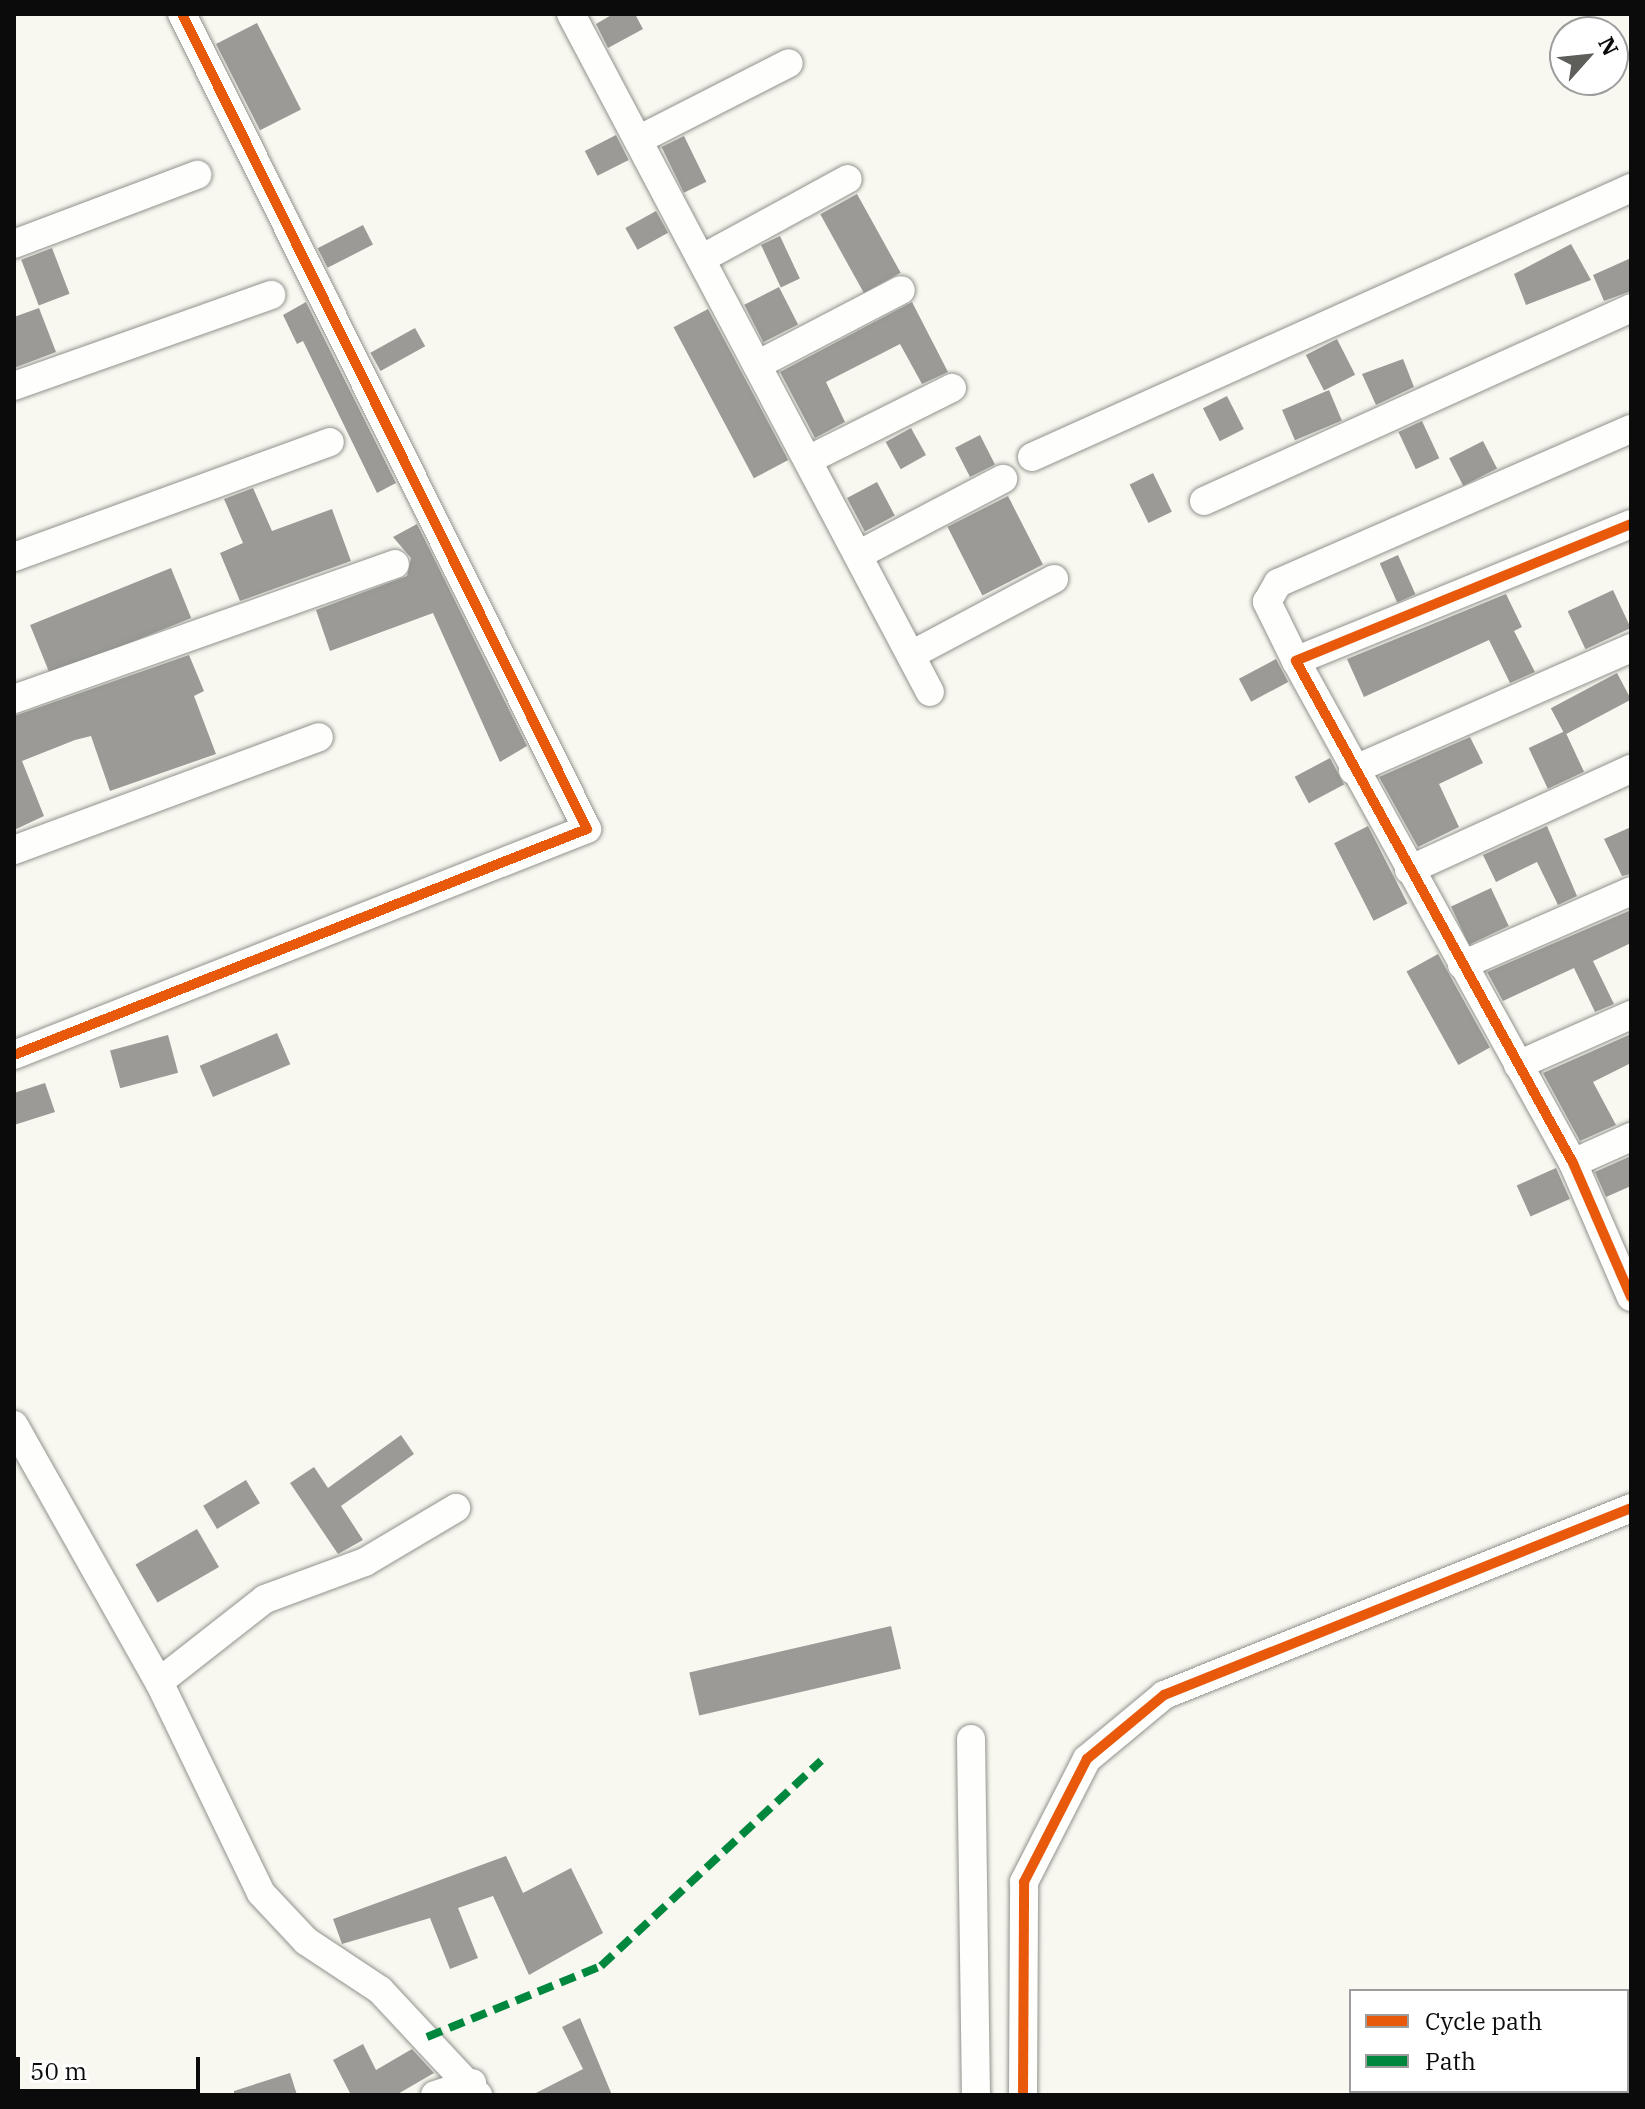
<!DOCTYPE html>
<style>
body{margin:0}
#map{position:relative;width:1645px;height:2109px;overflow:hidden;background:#f8f8f0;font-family:"IBM Plex Serif",serif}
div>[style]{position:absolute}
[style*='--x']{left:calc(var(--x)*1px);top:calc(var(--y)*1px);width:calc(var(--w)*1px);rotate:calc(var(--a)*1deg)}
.building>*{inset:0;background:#9b9a96;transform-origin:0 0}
.roads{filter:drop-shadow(0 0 2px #92928e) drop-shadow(0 0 2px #92928e)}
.street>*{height:28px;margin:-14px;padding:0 14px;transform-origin:14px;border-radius:14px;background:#fefefd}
.quiet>*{height:8px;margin-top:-4px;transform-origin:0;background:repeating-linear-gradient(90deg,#00873e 0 16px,transparent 0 24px)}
.cycleway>*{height:10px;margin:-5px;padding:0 5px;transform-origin:5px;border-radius:5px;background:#e8590c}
span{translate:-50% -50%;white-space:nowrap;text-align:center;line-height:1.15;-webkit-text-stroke:8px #fff;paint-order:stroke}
.frame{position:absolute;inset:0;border:16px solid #0b0b0b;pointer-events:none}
.legend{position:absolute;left:1349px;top:1989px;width:280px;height:104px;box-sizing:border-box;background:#fff;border:2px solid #9d9d9d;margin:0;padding:10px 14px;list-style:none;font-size:24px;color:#0b0b0b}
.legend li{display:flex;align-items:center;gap:16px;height:40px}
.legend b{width:40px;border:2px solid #9d9d9d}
.north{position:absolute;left:1549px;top:16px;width:80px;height:80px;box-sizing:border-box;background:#fff;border:2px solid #9d9d9d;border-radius:50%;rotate:63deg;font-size:22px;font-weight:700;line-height:32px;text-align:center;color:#0b0b0b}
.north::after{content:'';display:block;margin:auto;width:28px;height:36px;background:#5e5e5b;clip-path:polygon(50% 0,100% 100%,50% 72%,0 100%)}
.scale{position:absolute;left:16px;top:2057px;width:184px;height:36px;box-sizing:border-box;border:4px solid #0b0b0b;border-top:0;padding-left:10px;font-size:24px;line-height:28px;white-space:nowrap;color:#0b0b0b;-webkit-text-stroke:6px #fff;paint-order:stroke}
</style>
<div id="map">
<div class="building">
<div style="clip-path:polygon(613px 14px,635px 14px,643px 29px,608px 48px,596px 24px)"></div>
<div style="left:257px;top:23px;width:97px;height:46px;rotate:63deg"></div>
<div style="left:616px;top:135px;width:28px;height:35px;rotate:63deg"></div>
<div style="left:684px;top:136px;width:51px;height:25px;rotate:64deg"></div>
<div style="left:857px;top:194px;width:90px;height:42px;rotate:61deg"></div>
<div style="left:656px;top:211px;width:25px;height:35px;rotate:61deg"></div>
<div style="left:363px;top:225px;width:22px;height:51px;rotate:63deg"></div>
<div style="left:780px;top:236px;width:47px;height:21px;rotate:65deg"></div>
<div style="clip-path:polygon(1571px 244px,1591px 280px,1526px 305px,1514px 274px)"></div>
<div style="left:52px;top:248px;width:49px;height:33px;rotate:69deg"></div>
<div style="clip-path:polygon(1631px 258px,1631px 291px,1604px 301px,1593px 275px)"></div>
<div style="left:779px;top:287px;width:42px;height:39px;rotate:63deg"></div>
<div style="clip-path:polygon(306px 302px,396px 483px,377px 493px,303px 341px,297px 344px,283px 315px)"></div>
<div style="clip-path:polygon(912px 302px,948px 372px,922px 384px,900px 344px,826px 382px,845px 422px,815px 438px,780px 372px)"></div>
<div style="clip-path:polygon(39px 308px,56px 352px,14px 368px,14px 317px)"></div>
<div style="left:708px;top:309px;width:171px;height:39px;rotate:62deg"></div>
<div style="left:415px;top:328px;width:21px;height:51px;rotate:61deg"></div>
<div style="left:1337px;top:339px;width:40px;height:35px;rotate:63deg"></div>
<div style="clip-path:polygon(1403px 359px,1414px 387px,1376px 405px,1362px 374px)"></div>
<div style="left:1329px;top:390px;width:33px;height:51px;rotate:67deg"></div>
<div style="left:1227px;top:396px;width:37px;height:27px;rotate:63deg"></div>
<div style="left:1422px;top:421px;width:41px;height:26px;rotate:65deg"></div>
<div style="left:911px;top:428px;width:31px;height:29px;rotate:61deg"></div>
<div style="left:980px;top:435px;width:33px;height:28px;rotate:63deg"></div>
<div style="left:1483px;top:441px;width:31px;height:38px;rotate:63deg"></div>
<div style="left:1153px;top:473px;width:43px;height:26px;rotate:64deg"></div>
<div style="left:877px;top:482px;width:38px;height:34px;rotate:62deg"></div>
<div style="clip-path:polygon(253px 488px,272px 531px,332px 509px,351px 561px,240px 601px,220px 553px,243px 543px,224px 499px)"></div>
<div style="left:1008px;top:496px;width:77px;height:68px;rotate:63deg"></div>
<div style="clip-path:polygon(417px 524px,527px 746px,500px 762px,433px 613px,330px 651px,316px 610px,407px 576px,411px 558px,393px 537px)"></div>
<div style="left:1398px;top:555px;width:43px;height:20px;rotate:66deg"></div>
<div style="left:171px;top:568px;width:54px;height:152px;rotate:68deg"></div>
<div style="left:1613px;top:590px;width:42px;height:50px;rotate:65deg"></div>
<div style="clip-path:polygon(1506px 594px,1522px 627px,1514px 631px,1535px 672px,1510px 683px,1489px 640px,1364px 697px,1347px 659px)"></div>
<div style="clip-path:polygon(189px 655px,204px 691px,194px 696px,216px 754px,110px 791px,91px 736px,75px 740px,22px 761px,44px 816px,14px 830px,14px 716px)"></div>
<div style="left:1276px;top:659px;width:26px;height:42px;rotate:62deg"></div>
<div style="left:1617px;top:673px;width:30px;height:75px;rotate:62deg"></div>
<div style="left:1565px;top:731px;width:45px;height:40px;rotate:65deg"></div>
<div style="clip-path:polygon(1470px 737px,1483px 763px,1439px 784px,1459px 827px,1418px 847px,1379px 777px)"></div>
<div style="left:1330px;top:758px;width:30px;height:40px;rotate:62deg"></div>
<div style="left:1368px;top:826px;width:87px;height:38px;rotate:63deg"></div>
<div style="clip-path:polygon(1547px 826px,1577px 896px,1558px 905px,1537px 862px,1496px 882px,1483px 855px)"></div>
<div style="clip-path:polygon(1631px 827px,1631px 874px,1622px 876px,1604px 839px)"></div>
<div style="left:1491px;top:888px;width:42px;height:44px;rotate:65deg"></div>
<div style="clip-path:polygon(1631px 910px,1631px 943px,1593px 961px,1614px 1004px,1595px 1012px,1574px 968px,1503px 1001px,1487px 972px)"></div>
<div style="left:1438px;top:954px;width:107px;height:36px;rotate:61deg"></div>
<div style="left:277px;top:1033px;width:34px;height:84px;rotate:67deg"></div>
<div style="clip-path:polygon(1631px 1034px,1631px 1063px,1593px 1082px,1616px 1125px,1580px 1141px,1543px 1073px)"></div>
<div style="left:168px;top:1035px;width:39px;height:60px;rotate:75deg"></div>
<div style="clip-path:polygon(45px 1083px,55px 1112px,14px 1125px,14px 1093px)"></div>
<div style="clip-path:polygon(1631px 1156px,1631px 1186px,1606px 1197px,1595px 1172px)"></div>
<div style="left:1556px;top:1168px;width:34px;height:43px;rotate:66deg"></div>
<div style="clip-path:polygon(401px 1435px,414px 1454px,341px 1506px,363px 1540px,338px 1554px,290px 1483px,314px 1467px,328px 1488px)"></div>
<div style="left:246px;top:1480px;width:27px;height:50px;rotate:59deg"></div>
<div style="left:197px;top:1529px;width:44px;height:71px;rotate:60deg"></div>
<div style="left:891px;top:1626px;width:44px;height:207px;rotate:77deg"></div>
<div style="clip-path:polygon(506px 1856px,523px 1893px,571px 1868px,603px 1933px,529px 1975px,493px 1896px,458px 1908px,478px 1958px,450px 1969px,430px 1918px,342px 1944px,333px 1919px)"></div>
<div style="clip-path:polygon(580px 2018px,612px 2095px,532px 2095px,583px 2069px,562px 2027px)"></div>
<div style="clip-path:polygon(363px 2044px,376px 2070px,412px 2049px,434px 2073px,396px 2095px,351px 2095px,333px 2060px)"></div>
<div style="clip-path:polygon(290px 2073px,297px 2095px,234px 2095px,234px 2091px)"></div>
</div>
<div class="roads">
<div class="street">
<div style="--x:571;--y:14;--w:767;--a:62.1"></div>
<div style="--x:638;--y:140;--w:169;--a:-27"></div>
<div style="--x:14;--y:244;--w:196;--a:-20.7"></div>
<div style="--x:701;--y:259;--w:167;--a:-28.6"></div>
<div style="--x:757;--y:365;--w:162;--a:-27.5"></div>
<div style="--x:14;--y:386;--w:273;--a:-19.5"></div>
<div style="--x:1032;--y:457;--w:657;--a:-24.18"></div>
<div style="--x:808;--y:460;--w:161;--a:-26.6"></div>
<div style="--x:1204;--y:501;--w:469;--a:-24.3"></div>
<div style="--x:1631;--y:524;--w:362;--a:157.8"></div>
<div style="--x:1296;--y:661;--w:573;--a:61.11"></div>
<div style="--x:1573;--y:1163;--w:146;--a:66.6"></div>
<div style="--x:858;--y:555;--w:164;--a:-27.7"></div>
<div style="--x:14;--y:557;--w:336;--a:-20"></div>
<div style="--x:911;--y:655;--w:162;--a:-28"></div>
<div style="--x:1296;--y:661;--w:66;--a:-116.2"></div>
<div style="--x:1267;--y:602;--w:22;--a:-60"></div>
<div style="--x:1278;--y:583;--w:385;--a:-23.6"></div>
<div style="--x:14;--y:699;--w:404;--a:-19.5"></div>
<div style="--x:1353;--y:770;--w:304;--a:-23.7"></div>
<div style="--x:14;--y:850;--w:325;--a:-20.3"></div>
<div style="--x:1409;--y:870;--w:244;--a:-24.5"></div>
<div style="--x:1462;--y:965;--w:184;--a:-23.6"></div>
<div style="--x:14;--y:1055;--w:616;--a:-21.53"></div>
<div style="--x:587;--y:829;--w:910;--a:-116.42"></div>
<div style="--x:1518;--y:1065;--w:124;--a:-23.9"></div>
<div style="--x:1573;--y:1163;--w:64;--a:-24.1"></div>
<div style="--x:14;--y:1425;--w:295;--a:60.6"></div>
<div style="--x:159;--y:1682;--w:234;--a:64.2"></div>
<div style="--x:261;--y:1893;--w:66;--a:46.8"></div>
<div style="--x:306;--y:1941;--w:89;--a:33.5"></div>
<div style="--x:380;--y:1990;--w:144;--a:47"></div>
<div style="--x:159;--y:1682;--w:135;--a:-38.1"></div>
<div style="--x:265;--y:1599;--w:107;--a:-20.3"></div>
<div style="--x:365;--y:1562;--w:106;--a:-30.7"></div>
<div style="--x:971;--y:1739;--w:356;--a:89.2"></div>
<div style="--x:435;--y:2095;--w:39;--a:-18"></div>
<div style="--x:1023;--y:2095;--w:213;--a:-89.7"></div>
<div style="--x:1024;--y:1882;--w:138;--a:-62.9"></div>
<div style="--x:1087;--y:1759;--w:100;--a:-39.7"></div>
<div style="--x:1164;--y:1695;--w:503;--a:-21.82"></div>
</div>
</div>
<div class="quiet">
<div style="--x:427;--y:2037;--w:188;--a:-22.2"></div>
<div style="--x:601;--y:1966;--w:301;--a:-43"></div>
</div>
<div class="cycleway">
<div style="--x:1631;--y:524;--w:362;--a:157.8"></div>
<div style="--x:1296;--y:661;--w:573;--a:61.11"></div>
<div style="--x:1573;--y:1163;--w:146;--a:66.6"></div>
<div style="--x:14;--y:1055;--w:616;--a:-21.53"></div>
<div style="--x:587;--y:829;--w:910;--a:-116.42"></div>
<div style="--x:1023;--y:2095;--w:213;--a:-89.7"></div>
<div style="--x:1024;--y:1882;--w:138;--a:-62.9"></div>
<div style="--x:1087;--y:1759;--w:100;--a:-39.7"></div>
<div style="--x:1164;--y:1695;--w:503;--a:-21.82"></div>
</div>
<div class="frame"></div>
<ul class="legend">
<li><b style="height:10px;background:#e8590c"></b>Cycle path</li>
<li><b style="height:10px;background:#00873e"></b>Path</li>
</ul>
<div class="north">N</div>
<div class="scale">50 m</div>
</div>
